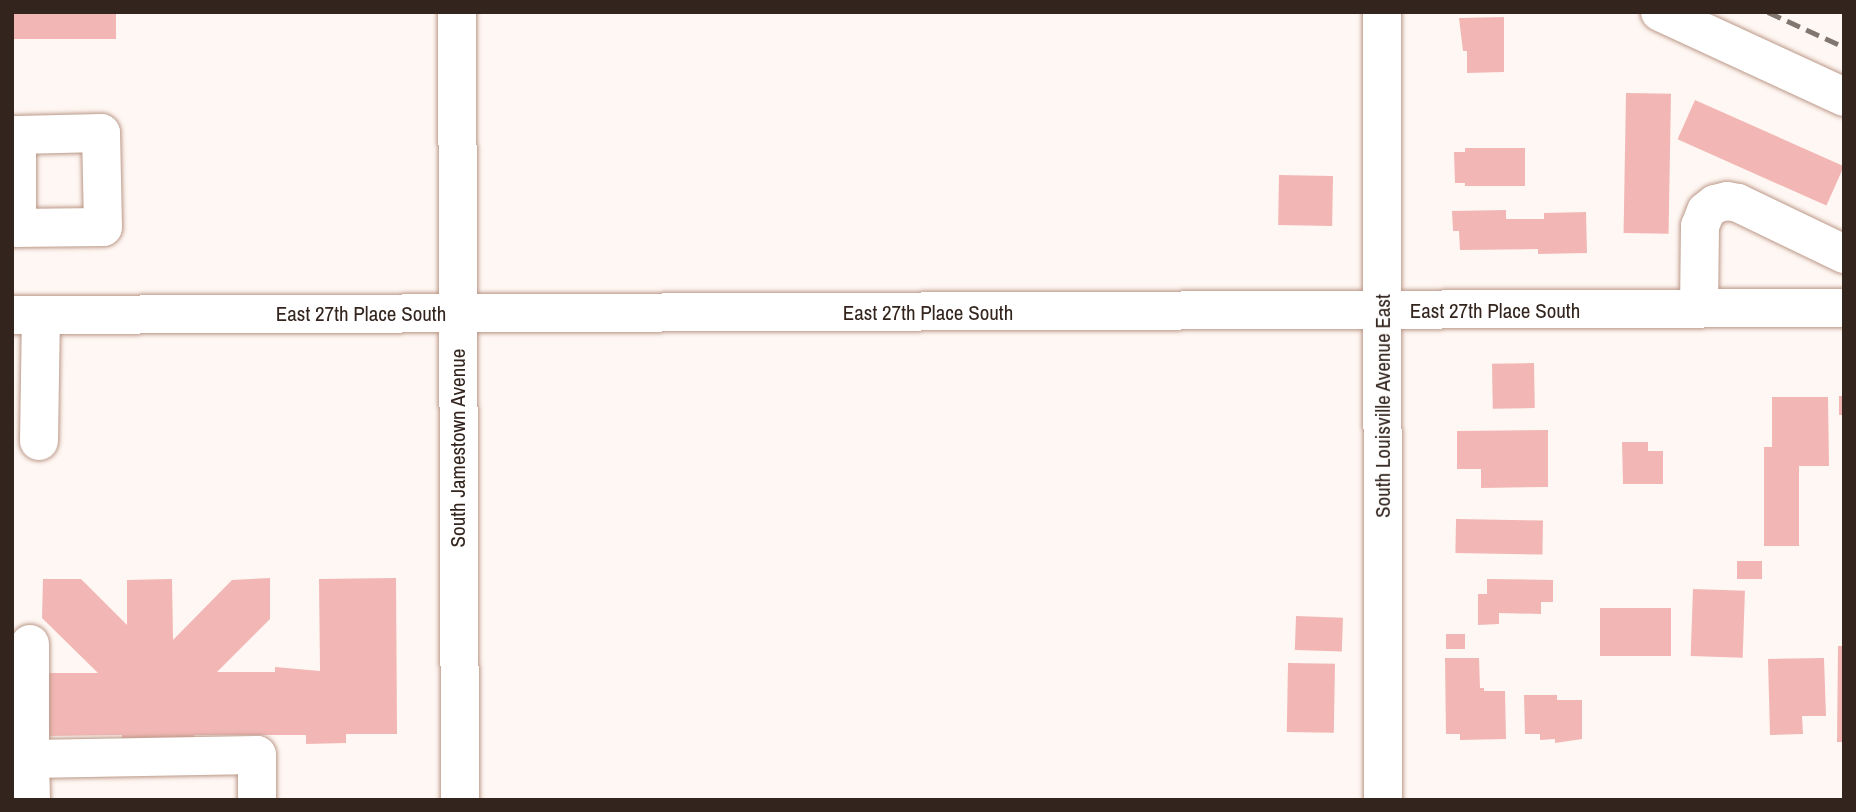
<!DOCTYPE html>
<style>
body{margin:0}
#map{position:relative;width:1856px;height:812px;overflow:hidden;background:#fff7f3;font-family:"Archivo Narrow",sans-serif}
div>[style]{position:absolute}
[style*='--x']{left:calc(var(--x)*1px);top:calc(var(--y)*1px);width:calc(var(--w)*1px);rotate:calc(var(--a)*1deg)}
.building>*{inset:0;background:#f2b7b4;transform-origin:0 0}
.roads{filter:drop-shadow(0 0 2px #bb9888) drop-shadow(0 0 2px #bb9888)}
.minor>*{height:38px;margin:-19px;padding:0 19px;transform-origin:19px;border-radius:19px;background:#fff}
.highway>*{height:38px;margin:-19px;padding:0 19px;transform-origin:19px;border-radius:19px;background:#fff}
.rail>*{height:5px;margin-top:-2.5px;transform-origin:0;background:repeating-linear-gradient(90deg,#817670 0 14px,transparent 0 21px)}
span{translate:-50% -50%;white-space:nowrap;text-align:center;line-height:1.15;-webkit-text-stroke:5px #fff;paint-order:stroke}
.street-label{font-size:21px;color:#33251e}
.frame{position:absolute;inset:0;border:14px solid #33251e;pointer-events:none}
</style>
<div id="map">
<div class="building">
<div style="left:12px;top:12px;width:104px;height:27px"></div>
<div style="clip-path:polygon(1504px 17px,1504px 72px,1467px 73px,1467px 51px,1463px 51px,1459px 18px)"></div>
<div style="left:1626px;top:93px;width:45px;height:140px;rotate:1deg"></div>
<div style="left:1695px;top:100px;width:163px;height:43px;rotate:24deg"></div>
<div style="clip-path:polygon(1465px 148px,1525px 148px,1525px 186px,1465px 186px,1465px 183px,1455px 183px,1454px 152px,1465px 152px)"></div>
<div style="left:1279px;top:175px;width:54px;height:50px;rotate:1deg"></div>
<div style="clip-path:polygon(1506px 210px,1506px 219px,1544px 219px,1544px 213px,1586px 212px,1587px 253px,1538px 254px,1538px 249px,1460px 250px,1459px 231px,1453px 231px,1452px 211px)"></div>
<div style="left:1534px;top:363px;width:45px;height:42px;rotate:89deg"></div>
<div style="left:1839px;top:396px;width:5px;height:19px"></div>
<div style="clip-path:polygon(1772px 397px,1828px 397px,1829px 466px,1799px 466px,1799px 546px,1764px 546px,1764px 447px,1772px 447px)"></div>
<div style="clip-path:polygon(1548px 430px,1548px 487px,1481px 488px,1481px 469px,1457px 469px,1457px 431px)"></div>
<div style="clip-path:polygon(1622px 442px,1648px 442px,1648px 451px,1663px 451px,1663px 484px,1623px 484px)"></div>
<div style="left:1456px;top:519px;width:87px;height:34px;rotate:1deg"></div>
<div style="left:1737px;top:561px;width:25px;height:18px"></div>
<div style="clip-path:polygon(270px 578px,270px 619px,217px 672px,275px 672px,275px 667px,320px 671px,319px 579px,396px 578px,397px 734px,346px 734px,346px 743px,306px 744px,306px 735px,194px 735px,194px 744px,122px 744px,122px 735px,45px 736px,45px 673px,98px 673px,42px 618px,43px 579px,81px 579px,127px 625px,127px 580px,172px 579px,173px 640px,232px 580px)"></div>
<div style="clip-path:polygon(1487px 579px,1553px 580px,1553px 602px,1541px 602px,1541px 614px,1499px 613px,1499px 624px,1478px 625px,1478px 594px,1487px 594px)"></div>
<div style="left:1693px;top:589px;width:52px;height:67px;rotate:2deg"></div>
<div style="left:1600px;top:608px;width:71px;height:48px"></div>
<div style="left:1296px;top:616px;width:47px;height:34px;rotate:2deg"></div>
<div style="left:1446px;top:634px;width:19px;height:15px"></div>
<div style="clip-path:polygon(1838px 646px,1844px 646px,1844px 742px,1837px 742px)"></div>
<div style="clip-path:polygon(1445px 658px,1479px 658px,1480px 688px,1484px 688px,1484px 691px,1505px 691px,1506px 739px,1460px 740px,1460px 734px,1446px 734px)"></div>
<div style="clip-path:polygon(1824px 658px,1826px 716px,1802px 716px,1803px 734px,1770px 735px,1768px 659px)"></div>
<div style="left:1288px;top:663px;width:47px;height:69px;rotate:1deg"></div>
<div style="clip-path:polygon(1524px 695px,1557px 695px,1557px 700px,1582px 700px,1582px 739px,1555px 743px,1555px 739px,1540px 740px,1540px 734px,1525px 734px)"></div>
</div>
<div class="roads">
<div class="minor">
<div style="--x:457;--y:12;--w:788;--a:89.78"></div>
<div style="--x:1382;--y:12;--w:788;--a:89.93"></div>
<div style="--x:12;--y:228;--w:91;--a:-0.6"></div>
<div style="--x:103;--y:227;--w:94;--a:-91.2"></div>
<div style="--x:101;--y:133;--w:84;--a:178.6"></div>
<div style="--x:17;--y:135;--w:93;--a:90"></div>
<div style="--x:1699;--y:309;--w:83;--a:-89.3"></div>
<div style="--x:1700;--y:226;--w:16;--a:-68"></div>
<div style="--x:1706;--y:211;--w:11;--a:-38"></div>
<div style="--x:1715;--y:204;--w:12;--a:-14"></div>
<div style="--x:1727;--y:201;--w:11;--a:10"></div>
<div style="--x:1738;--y:203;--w:118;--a:25.7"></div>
<div style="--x:12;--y:315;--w:1832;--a:-0.22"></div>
<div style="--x:39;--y:441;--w:126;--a:-89.1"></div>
<div style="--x:30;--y:644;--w:115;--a:90"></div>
<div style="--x:31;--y:800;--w:41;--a:-91.4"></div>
<div style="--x:30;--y:759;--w:227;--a:-1"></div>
<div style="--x:257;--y:755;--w:45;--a:90"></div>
</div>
<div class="highway">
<div style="--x:1660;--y:12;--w:203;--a:24.8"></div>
</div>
</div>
<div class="rail">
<div style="--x:1768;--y:12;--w:84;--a:24.7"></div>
</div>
<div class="street-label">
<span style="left:1495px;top:311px">East 27th Place South</span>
<span style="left:928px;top:313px">East 27th Place South</span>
<span style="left:361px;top:314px">East 27th Place South</span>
<span style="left:1383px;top:406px;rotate:-90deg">South Louisville Avenue East</span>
<span style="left:458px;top:448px;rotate:-90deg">South Jamestown Avenue</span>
</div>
<div class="frame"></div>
</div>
